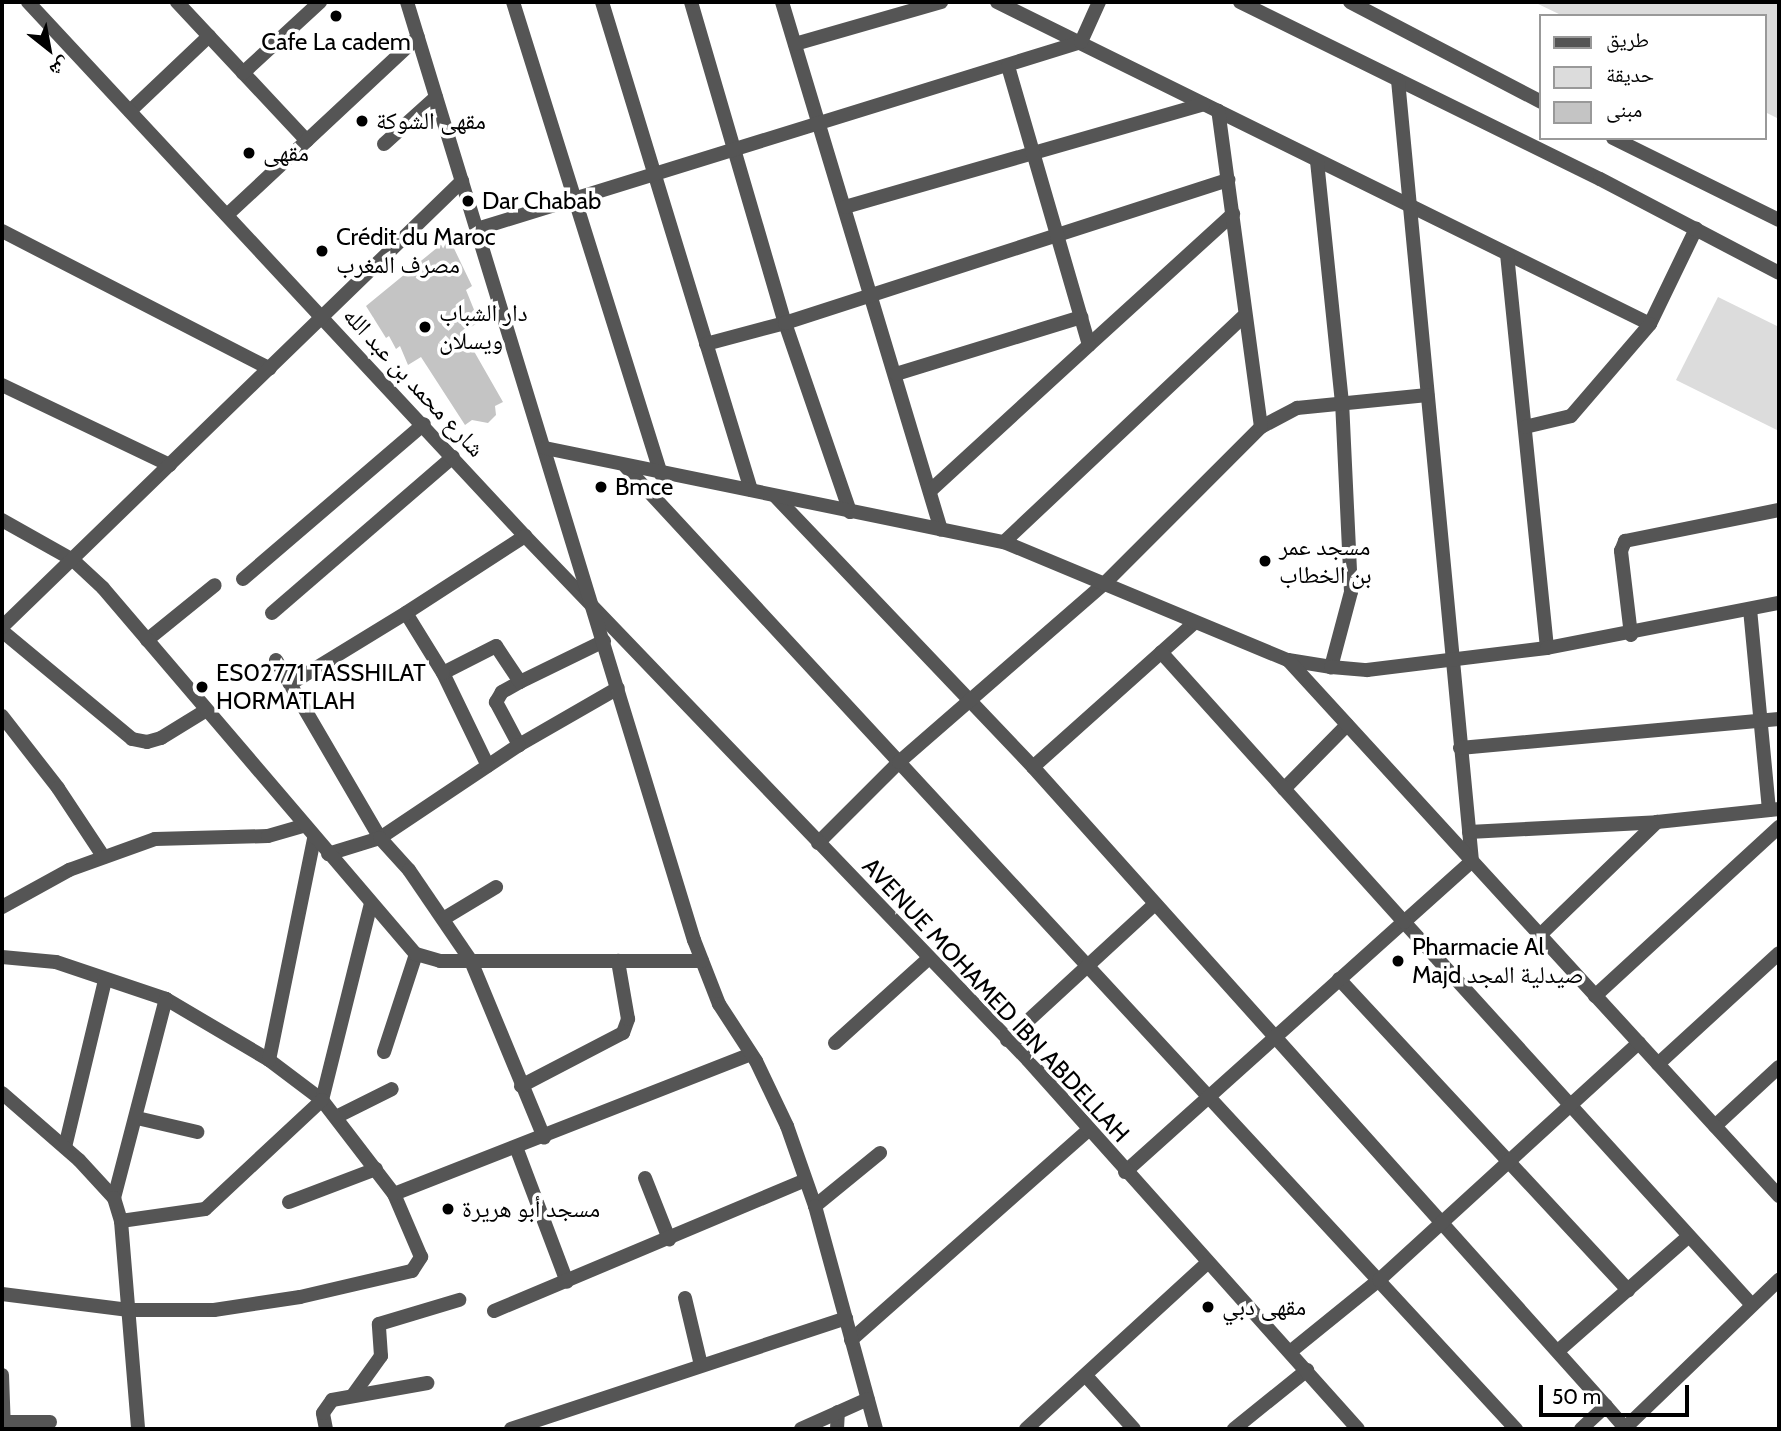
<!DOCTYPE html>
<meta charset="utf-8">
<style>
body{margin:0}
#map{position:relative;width:1781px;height:1431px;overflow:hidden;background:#fff;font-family:Cabin,"Noto Naskh Arabic",sans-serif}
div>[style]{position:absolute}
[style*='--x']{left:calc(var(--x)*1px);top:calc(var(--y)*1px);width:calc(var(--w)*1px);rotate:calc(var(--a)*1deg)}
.green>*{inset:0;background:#dcdcdc}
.building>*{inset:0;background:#c4c4c4}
.minor>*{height:14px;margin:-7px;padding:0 7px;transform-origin:7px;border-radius:7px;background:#555}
.tertiary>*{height:14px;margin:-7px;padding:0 7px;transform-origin:7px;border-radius:7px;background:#555}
.dots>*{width:19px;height:19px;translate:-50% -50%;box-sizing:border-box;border:4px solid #fff;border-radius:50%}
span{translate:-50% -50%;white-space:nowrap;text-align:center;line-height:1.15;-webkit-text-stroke:7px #fff;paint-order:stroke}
.poi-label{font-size:24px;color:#000}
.left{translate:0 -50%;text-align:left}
.street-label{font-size:24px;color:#000}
.frame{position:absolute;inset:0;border:4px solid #000;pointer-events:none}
.legend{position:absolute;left:1539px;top:14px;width:228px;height:126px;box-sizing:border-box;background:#fff;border:2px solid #999;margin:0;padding:9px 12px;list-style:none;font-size:21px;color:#000}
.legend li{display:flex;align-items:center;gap:14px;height:35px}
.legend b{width:35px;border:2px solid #999}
.north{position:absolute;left:14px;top:14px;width:70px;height:70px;-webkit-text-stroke:5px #fff;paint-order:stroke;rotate:149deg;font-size:19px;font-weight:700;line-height:28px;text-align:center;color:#000}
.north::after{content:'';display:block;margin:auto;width:24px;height:32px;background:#000;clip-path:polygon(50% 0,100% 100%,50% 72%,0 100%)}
.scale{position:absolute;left:1539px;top:1385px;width:150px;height:32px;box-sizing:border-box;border:4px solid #000;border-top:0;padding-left:9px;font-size:21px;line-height:24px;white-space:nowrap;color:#000;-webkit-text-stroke:5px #fff;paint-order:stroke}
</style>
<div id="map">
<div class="green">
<div style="clip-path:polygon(1534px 2px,1779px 2px,1779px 119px,1765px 112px,1765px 16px,1563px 16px)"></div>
<div style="clip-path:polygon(1718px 297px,1779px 327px,1779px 431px,1676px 380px)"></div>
</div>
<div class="building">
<div style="clip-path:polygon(449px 238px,472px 286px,466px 290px,479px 322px,463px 332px,503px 402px,495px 406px,496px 415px,488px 423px,472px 420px,465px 425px,421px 357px,408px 365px,400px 346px,396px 349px,389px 336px,386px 338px,366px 306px)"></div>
</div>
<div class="minor">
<div style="--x:177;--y:2;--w:190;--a:46.9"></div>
<div style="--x:513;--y:2;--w:495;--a:72.6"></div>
<div style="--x:602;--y:2;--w:510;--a:73.02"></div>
<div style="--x:691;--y:2;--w:334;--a:73.7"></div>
<div style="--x:785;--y:323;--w:200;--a:71"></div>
<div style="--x:782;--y:2;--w:551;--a:73.24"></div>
<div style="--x:997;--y:2;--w:728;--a:26.25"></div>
<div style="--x:1650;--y:324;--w:106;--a:-64.2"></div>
<div style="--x:1240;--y:2;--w:401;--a:26.2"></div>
<div style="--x:1600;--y:179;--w:202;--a:27.7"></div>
<div style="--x:795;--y:44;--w:152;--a:-16"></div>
<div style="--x:243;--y:73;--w:105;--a:-42.7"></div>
<div style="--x:1398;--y:80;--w:784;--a:84.59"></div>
<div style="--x:1472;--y:861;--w:91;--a:138.1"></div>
<div style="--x:1404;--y:922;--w:517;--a:47.74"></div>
<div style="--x:130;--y:111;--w:109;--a:-43.5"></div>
<div style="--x:384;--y:144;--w:70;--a:-42.1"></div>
<div style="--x:1317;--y:161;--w:241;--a:84.1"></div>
<div style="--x:1342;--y:401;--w:191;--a:87.3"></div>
<div style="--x:1351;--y:592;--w:78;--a:104.9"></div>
<div style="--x:845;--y:207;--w:373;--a:-16"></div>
<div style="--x:227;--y:215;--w:261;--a:-43"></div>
<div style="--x:477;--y:229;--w:632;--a:-17.2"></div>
<div style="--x:1081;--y:42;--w:44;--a:-65.8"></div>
<div style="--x:2;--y:231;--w:301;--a:27.2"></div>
<div style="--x:1507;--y:254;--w:396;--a:84.2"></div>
<div style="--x:706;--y:344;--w:82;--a:-14.9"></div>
<div style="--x:785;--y:323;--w:466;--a:-17.9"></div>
<div style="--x:1089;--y:345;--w:195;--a:-42.3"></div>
<div style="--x:896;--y:374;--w:194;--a:-17.1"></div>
<div style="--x:2;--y:385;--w:186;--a:25.5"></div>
<div style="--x:1261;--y:427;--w:41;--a:-27.8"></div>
<div style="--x:1297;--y:408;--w:131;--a:-5.7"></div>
<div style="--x:1525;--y:427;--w:47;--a:-13.4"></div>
<div style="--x:1571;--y:416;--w:121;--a:-49.3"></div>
<div style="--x:626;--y:467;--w:1311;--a:47.23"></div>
<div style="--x:931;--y:490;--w:214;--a:-42.5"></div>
<div style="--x:1089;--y:345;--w:290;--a:-106.2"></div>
<div style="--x:775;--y:496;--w:374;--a:46.4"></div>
<div style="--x:1033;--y:767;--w:858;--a:48.12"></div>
<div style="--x:1004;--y:542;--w:328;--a:-43.3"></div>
<div style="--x:243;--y:579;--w:238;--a:-40.6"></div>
<div style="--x:1750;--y:609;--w:202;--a:84.6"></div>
<div style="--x:272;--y:613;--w:239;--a:-40.8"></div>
<div style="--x:2;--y:631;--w:169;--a:39.7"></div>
<div style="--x:132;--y:739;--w:15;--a:11"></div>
<div style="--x:147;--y:742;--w:15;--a:-16"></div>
<div style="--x:161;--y:738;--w:52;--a:-31.5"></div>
<div style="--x:1631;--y:635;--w:85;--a:-96.8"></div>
<div style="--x:1621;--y:551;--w:11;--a:-68"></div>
<div style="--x:1625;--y:541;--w:157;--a:-11.4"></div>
<div style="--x:147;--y:640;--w:87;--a:-39"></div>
<div style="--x:604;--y:641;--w:93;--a:154"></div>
<div style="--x:520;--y:682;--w:21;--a:151"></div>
<div style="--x:502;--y:692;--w:12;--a:121"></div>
<div style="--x:496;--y:702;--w:49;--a:61.9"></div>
<div style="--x:519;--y:745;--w:114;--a:-29.9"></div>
<div style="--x:276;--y:660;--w:206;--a:59.7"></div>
<div style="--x:380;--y:838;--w:167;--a:-33.8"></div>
<div style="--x:443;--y:673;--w:103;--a:64.2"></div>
<div style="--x:520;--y:682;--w:43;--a:-123.7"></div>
<div style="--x:496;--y:646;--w:59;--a:153"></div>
<div style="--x:443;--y:673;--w:70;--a:-121.7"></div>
<div style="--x:406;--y:613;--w:142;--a:-32.9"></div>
<div style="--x:290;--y:684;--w:136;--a:-31.5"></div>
<div style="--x:2;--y:716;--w:91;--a:52.1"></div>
<div style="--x:58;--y:788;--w:82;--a:56.5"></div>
<div style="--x:1460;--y:748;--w:320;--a:-5.2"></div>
<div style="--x:1033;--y:767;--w:217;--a:-41.8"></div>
<div style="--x:1284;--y:789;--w:90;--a:-45.5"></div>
<div style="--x:1469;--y:832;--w:188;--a:-3"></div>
<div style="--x:1657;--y:822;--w:123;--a:-6.1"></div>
<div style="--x:818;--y:843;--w:115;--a:-45"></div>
<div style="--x:899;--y:762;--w:274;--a:-41"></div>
<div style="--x:1106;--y:582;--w:219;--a:-45"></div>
<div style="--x:1261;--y:427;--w:319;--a:-97.7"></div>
<div style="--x:328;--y:854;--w:54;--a:-17.1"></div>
<div style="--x:380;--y:838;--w:43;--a:47.8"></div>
<div style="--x:409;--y:870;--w:110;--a:55.7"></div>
<div style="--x:471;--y:961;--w:191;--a:67.5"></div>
<div style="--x:2;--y:907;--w:77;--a:-28.9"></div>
<div style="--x:69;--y:870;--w:91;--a:-19.8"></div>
<div style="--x:155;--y:839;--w:113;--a:-1.5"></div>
<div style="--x:268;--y:836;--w:37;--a:-16"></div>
<div style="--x:443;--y:919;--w:62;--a:-31.1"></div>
<div style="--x:1540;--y:935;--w:163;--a:-44"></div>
<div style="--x:2;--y:957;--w:54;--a:5.3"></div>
<div style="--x:56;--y:962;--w:116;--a:18.6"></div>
<div style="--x:166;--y:999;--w:120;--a:30.6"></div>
<div style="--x:269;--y:1060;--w:66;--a:37"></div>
<div style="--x:322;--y:1100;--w:203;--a:-76"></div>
<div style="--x:1339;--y:979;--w:425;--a:47.1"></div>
<div style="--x:1595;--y:996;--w:250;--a:-42.6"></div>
<div style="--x:1007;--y:1040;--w:201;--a:-42.6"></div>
<div style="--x:835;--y:1043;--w:127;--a:-42.1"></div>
<div style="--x:384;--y:1052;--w:103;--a:-71.9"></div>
<div style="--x:269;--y:1060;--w:227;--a:-78.5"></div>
<div style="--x:1658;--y:1064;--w:164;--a:-42.5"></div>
<div style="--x:521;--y:1086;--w:115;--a:-27.5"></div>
<div style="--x:623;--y:1033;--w:15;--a:-70"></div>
<div style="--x:628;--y:1019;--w:59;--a:-99.8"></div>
<div style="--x:338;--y:1116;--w:60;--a:-26.6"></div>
<div style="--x:137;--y:1118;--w:62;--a:13.1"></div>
<div style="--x:1715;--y:1126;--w:87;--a:-42.7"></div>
<div style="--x:65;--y:1147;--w:172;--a:-76.5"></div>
<div style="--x:516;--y:1147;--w:144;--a:69.3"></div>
<div style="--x:1125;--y:1172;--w:375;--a:-41.9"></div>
<div style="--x:1404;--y:922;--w:363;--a:-132"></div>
<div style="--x:645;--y:1178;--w:66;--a:68.5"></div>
<div style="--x:394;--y:1194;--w:383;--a:-21.4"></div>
<div style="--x:114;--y:1198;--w:206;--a:-75.4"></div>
<div style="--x:289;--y:1202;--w:93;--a:-20.8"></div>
<div style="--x:815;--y:1206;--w:84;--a:-39.2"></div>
<div style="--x:2;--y:1294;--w:128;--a:7.2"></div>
<div style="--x:129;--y:1310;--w:85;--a:0"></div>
<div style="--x:214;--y:1310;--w:87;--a:-8.6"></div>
<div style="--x:300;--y:1297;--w:115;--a:-13.1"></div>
<div style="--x:412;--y:1271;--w:17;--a:-57"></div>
<div style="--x:421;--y:1257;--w:69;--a:-113.2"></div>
<div style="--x:394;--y:1194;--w:118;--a:-127.5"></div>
<div style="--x:322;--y:1100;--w:160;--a:137"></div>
<div style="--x:205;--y:1209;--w:85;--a:171.9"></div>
<div style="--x:685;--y:1298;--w:69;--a:76.6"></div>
<div style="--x:494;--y:1311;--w:337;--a:-22.8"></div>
<div style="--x:851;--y:1340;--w:317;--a:-41.5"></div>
<div style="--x:1558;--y:1351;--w:174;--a:-41.3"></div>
<div style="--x:1290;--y:1352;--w:114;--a:-39"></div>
<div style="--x:1379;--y:1280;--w:352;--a:-42.4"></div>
<div style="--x:2;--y:1375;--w:54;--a:87.9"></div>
<div style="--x:1087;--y:1377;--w:70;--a:47.9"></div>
<div style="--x:353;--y:1395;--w:48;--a:-54.3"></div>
<div style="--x:381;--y:1356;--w:32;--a:-94"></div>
<div style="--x:379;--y:1324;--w:84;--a:-16.7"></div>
<div style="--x:4;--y:1422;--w:46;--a:0"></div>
<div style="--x:1625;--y:1428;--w:214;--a:-43.9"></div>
<div style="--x:326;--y:1429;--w:16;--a:-101"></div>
<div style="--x:323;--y:1413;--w:16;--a:-55"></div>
<div style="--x:332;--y:1400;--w:97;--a:-10.1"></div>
<div style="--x:511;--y:1429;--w:353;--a:-18.3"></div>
<div style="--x:837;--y:1429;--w:17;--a:-87"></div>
<div style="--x:1234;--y:1429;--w:94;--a:-38.9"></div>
<div style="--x:1581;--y:1429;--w:34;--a:-43"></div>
<div style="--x:1606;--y:1406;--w:30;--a:49"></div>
</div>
<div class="tertiary">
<div style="--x:28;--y:2;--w:729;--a:47.06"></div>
<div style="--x:525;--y:536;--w:726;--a:46.17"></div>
<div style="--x:1028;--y:1060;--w:495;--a:48.2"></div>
<div style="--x:407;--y:2;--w:981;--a:72.99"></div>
<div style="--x:694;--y:940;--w:69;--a:68.7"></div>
<div style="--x:719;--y:1004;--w:68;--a:57"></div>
<div style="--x:756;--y:1061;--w:72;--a:64.5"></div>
<div style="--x:787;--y:1126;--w:85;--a:70.7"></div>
<div style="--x:815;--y:1206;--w:231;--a:74.7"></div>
<div style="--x:1350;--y:2;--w:216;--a:27.6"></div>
<div style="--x:1613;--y:138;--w:185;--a:26.3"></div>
<div style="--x:545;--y:448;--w:469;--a:11.6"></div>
<div style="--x:1004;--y:542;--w:308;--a:22.6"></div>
<div style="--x:1288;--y:660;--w:44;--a:9.2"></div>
<div style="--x:1331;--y:667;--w:36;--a:5"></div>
<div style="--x:1367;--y:670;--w:181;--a:-7"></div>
<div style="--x:1547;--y:648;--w:236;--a:-11"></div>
<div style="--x:2;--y:520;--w:81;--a:29.4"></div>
<div style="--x:73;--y:560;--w:41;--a:43"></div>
<div style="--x:103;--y:588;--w:482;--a:49.5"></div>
<div style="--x:416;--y:954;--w:25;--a:16"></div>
<div style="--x:440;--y:961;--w:262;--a:0"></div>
<div style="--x:2;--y:627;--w:641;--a:-44.11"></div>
<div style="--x:1288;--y:660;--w:727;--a:47.51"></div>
<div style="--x:2;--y:1093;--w:102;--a:41"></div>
<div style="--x:79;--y:1160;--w:52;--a:47.4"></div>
<div style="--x:114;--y:1198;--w:24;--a:73"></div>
<div style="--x:121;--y:1221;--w:209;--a:85.3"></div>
<div style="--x:801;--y:1429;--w:73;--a:-24.1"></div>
<div style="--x:1026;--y:1429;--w:246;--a:-42.5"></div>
</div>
<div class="dots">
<div style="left:336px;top:16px;background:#000"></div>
<div style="left:362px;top:121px;background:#000"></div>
<div style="left:249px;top:153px;background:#000"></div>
<div style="left:468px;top:201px;background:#000"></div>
<div style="left:322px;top:251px;background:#000"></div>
<div style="left:425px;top:327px;background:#000"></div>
<div style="left:601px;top:487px;background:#000"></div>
<div style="left:1265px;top:561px;background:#000"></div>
<div style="left:202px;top:687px;background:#000"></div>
<div style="left:1398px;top:961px;background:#000"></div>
<div style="left:448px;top:1209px;background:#000"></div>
<div style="left:1208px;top:1307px;background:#000"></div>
</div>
<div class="poi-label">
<span style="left:336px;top:42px">Cafe La cadem</span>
<span class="left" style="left:376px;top:121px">مقهى الشوكة</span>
<span class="left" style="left:263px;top:153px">مقهى</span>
<span class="left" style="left:482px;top:201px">Dar Chabab</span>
<span class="left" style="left:336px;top:251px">Crédit du Maroc<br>مصرف المغرب</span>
<span class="left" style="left:439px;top:327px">دار الشباب<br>ويسلان</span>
<span class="left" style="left:615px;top:487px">Bmce</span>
<span class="left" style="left:1279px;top:561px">مسجد عمر<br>بن الخطاب</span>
<span class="left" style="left:216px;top:687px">ES02771 TASSHILAT<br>HORMATLAH</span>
<span class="left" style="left:1412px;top:961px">Pharmacie Al<br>Majd صيدلية المجد</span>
<span class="left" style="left:462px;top:1209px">مسجد أبو هريرة</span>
<span class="left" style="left:1222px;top:1307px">مقهى دبي</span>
</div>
<div class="street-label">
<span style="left:414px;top:382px;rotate:47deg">شارع محمد بن عبد الله</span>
<span style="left:996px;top:1000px;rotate:47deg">AVENUE MOHAMED IBN ABDELLAH</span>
</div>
<div class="frame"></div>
<ul class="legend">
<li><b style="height:9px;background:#555"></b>طريق</li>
<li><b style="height:19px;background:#dcdcdc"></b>حديقة</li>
<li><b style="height:19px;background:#c4c4c4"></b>مبنى</li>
</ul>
<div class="north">ش</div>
<div class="scale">50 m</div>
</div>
